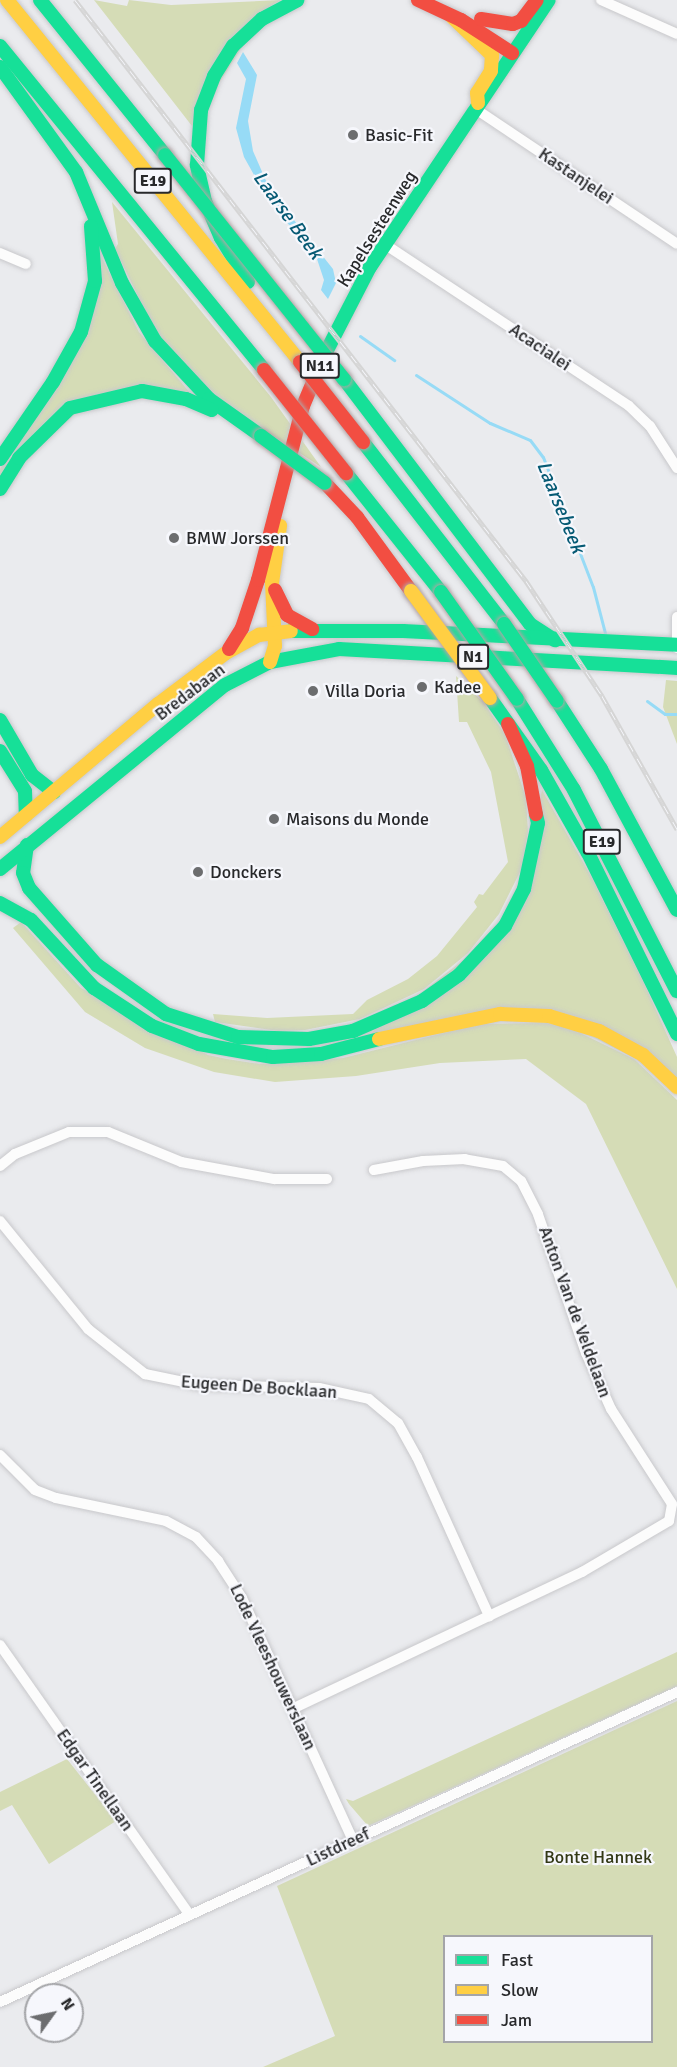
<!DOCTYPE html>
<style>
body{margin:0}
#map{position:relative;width:677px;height:2067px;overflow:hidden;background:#eaebee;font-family:Signika,sans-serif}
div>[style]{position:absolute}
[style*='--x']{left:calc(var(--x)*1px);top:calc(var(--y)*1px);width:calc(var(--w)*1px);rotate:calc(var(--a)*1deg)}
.green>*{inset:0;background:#d5dcb6}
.water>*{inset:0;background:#97dbf6}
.stream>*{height:3px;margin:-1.5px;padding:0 1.5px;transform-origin:1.5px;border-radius:1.5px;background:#97dbf6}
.roads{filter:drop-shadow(0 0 2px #c8c8cb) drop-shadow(0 0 2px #c8c8cb)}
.street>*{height:10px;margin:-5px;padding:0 5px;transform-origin:5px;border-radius:5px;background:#fcfcfc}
.fast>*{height:14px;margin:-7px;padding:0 7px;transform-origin:7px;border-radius:7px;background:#16e098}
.slow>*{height:14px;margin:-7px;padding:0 7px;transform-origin:7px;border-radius:7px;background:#ffcf43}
.jam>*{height:14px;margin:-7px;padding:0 7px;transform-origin:7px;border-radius:7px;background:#f24e42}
.rail>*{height:5px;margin-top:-2.5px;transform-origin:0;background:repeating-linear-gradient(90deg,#f6f7fc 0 9px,#d5d5d5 0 18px);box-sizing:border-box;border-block:2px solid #d5d5d5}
.bridges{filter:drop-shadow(0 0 2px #b3a4a5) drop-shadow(0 0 2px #b3a4a5)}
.fast-bridge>*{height:14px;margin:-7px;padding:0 7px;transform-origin:7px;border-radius:7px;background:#16e098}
.slow-bridge>*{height:14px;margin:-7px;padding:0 7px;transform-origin:7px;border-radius:7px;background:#ffcf43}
.jam-bridge>*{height:14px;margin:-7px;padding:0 7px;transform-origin:7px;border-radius:7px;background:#f24e42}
.dots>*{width:16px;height:16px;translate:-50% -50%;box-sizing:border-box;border:3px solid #f6f7fc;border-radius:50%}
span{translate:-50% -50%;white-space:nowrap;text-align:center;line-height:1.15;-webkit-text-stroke:4.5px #f6f7fc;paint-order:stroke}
.shield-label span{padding:2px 4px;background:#f6f7fc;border:2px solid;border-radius:4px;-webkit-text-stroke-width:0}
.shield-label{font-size:16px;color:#28292b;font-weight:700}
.poi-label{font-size:18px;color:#28292b}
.left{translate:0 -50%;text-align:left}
.street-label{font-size:18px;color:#28292b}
.park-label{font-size:18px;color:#333916}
.water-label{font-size:20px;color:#065a74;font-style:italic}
.legend{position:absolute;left:443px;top:1935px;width:210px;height:108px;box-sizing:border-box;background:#f6f7fc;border:2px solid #a4a5a8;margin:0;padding:8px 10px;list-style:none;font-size:18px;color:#28292b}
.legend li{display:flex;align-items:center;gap:12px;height:30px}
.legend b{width:30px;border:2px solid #a4a5a8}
.north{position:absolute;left:24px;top:1983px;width:60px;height:60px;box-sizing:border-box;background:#f6f7fc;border:2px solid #a4a5a8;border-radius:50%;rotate:57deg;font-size:16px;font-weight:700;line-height:24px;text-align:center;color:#28292b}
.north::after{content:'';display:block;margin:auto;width:21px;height:27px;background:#6c6d6f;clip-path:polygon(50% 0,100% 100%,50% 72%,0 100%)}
</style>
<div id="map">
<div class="green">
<div style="clip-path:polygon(94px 0,127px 6px,129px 0,171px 5px,281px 0,266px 9px,192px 126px)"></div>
<div style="clip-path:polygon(112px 202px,271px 397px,321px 467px,222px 402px,158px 337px,115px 249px,118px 244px)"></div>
<div style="clip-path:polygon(100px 254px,139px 332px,191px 394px,97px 394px,0 482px,0 469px,62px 375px)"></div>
<div style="clip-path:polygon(456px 676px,483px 702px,505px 734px,526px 798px,528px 832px,522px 868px,499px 914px,468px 953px,424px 989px,360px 1019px,305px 1030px,278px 1031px,215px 1022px,213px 1014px,267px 1018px,353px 1014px,367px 1000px,408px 979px,437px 956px,477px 907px,474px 902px,479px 894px,483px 895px,508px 862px,491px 772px,467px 722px,459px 722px)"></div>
<div style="clip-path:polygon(666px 680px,677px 681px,677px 744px,663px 707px)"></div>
<div style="clip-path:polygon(542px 790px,592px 878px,643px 981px,677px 1057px,677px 1079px,537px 1009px,366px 1040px,377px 1027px,510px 924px)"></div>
<div style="clip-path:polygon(21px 922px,81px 988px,208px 1055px,227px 1059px,260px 1064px,343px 1058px,480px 1024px,547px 1023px,572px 1029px,634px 1059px,677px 1100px,677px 1289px,586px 1104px,526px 1059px,440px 1063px,356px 1076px,275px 1082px,214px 1072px,145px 1048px,85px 1012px,13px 928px)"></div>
<div style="clip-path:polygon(677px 1652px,677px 1686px,368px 1826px,349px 1804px,346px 1799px,353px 1801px)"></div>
<div style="clip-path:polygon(evenodd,677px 1701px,677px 2067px,263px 2067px,335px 2036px,277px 1886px,677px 1701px,444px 1936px,652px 1936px,652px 2042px,444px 2042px,444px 1936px)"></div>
<div style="clip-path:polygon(67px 1759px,116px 1821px,49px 1864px,12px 1805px,0 1811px,0 1792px)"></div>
</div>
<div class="water">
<div style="clip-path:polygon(243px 52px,257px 75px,248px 121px,253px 151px,270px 190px,333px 269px,336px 283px,328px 299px,321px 290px,324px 280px,317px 259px,267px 198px,244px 157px,236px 128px,246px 79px,237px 63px)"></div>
</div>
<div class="stream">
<div style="--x:360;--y:336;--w:42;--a:35.2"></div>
<div style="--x:416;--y:375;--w:88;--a:33"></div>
<div style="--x:490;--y:423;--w:43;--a:23"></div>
<div style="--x:530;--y:440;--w:21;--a:53"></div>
<div style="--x:543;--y:457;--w:139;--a:69"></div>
<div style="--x:593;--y:587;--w:48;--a:75.4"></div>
<div style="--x:647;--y:701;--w:22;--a:36"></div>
<div style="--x:665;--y:714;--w:12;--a:0"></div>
</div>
<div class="roads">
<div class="street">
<div style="--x:601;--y:0;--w:83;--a:24.1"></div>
<div style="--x:474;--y:108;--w:244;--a:33.8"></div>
<div style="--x:386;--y:245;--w:291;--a:33.5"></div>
<div style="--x:629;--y:406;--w:29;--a:44"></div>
<div style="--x:650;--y:426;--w:50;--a:57.3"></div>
<div style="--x:0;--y:253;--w:28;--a:23"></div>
<div style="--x:677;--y:617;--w:31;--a:90"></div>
<div style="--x:0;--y:1166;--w:19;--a:-39"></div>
<div style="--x:15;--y:1154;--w:58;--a:-22.2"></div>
<div style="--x:69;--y:1132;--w:39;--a:0"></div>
<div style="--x:108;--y:1132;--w:79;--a:22.3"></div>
<div style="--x:181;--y:1162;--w:95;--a:10.4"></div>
<div style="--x:274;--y:1179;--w:53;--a:0"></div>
<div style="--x:0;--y:1221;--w:139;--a:50.8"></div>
<div style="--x:88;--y:1329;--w:73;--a:38.3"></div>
<div style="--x:145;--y:1374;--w:54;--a:11.7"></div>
<div style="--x:198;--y:1385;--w:121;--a:1.4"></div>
<div style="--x:319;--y:1388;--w:51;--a:12.4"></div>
<div style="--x:369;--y:1399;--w:38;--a:40"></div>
<div style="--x:398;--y:1423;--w:39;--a:61"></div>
<div style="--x:417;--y:1457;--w:175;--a:65.6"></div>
<div style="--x:0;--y:1455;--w:49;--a:45"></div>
<div style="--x:35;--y:1490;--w:22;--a:21"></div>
<div style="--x:56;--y:1498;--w:112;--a:11.8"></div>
<div style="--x:166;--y:1521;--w:34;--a:28"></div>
<div style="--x:196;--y:1537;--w:33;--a:47"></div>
<div style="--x:218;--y:1561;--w:44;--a:57"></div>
<div style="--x:242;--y:1598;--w:266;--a:65.4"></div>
<div style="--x:0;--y:1645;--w:330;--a:54.9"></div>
<div style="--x:292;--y:1709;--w:321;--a:-25.3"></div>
<div style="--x:582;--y:1572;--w:101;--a:-30.4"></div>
<div style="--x:669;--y:1521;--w:17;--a:-80"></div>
<div style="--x:672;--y:1504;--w:113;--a:-122.7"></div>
<div style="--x:611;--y:1409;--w:61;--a:-114.1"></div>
<div style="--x:586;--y:1353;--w:147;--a:-109.1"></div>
<div style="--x:538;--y:1214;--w:37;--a:-117"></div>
<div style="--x:521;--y:1181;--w:23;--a:-140"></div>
<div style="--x:503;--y:1166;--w:39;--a:-170"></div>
<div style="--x:465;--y:1159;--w:42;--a:177.3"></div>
<div style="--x:423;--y:1161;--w:50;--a:169.6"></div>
<div style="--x:0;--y:2002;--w:745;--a:-24.6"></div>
</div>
<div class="fast">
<div style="--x:40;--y:0;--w:199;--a:51.1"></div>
<div style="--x:0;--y:46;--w:418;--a:50.8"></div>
<div style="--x:0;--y:67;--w:130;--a:54.1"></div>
<div style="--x:76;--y:172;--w:120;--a:67.5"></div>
<div style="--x:122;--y:283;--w:67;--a:60.4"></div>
<div style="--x:155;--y:341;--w:79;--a:47"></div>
<div style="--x:209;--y:399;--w:64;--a:35.4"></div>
<div style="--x:248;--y:282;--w:52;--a:-121.5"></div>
<div style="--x:221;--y:238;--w:40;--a:-113.4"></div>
<div style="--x:205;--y:201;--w:37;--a:-103"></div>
<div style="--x:197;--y:165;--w:55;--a:-85.8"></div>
<div style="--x:201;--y:110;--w:36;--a:-69"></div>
<div style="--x:214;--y:76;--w:36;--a:-58"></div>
<div style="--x:233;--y:46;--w:40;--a:-43"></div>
<div style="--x:262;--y:19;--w:40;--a:-28"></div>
<div style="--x:324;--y:356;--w:100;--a:-62.7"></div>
<div style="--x:370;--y:267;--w:321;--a:-56.2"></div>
<div style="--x:344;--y:379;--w:308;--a:52.8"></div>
<div style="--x:530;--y:624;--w:30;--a:33"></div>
<div style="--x:363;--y:442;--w:230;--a:52.2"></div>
<div style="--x:0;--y:459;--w:93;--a:-55.5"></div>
<div style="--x:53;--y:382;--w:57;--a:-60.8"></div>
<div style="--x:81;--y:332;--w:53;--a:-74.6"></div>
<div style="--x:95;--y:281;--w:55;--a:-94.2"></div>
<div style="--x:346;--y:473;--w:152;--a:51.4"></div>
<div style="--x:0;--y:489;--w:36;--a:-58"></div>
<div style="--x:19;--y:458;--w:71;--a:-44.4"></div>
<div style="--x:70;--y:408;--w:74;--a:-13.3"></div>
<div style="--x:142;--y:391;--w:45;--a:10.3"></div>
<div style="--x:186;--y:399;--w:28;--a:23"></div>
<div style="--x:291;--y:631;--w:112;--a:0"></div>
<div style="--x:403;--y:631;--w:274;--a:2.9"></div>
<div style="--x:490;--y:698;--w:88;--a:54.7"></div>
<div style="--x:541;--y:770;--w:95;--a:60.5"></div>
<div style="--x:588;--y:853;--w:202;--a:63.8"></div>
<div style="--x:517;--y:699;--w:107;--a:57.9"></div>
<div style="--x:574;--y:790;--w:226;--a:62.9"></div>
<div style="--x:557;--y:701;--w:81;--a:57.1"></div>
<div style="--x:601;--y:769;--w:160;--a:61.7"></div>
<div style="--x:0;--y:720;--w:64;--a:59.8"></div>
<div style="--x:32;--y:775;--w:28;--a:38"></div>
<div style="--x:0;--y:751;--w:47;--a:58"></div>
<div style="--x:25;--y:791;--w:24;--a:88"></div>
<div style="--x:27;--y:845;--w:28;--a:98"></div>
<div style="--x:23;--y:873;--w:16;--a:68"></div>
<div style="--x:29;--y:888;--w:103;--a:48.6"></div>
<div style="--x:97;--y:965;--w:85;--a:35.4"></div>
<div style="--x:166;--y:1014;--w:76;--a:17.7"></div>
<div style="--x:238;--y:1037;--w:71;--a:1.6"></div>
<div style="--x:309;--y:1039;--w:45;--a:-10.3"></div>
<div style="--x:353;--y:1031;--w:75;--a:-23.5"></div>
<div style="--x:422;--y:1001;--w:45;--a:-35.1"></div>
<div style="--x:459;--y:975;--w:67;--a:-46.8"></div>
<div style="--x:505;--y:926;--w:42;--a:-62.8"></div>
<div style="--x:524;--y:889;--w:67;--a:-78"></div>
<div style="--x:538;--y:823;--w:9;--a:-103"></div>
<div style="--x:0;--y:869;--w:291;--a:-39.3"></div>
<div style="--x:225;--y:685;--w:51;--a:-27.1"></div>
<div style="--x:270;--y:662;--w:70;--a:-10.7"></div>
<div style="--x:339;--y:649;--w:339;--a:3.2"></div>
<div style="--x:0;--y:903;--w:35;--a:29"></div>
<div style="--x:31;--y:920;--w:93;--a:47.2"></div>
<div style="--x:94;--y:988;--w:69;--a:33.2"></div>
<div style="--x:152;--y:1026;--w:50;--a:21"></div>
<div style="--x:199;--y:1044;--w:75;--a:10"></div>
<div style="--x:273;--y:1057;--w:48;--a:-3.6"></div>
<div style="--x:321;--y:1054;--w:60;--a:-14.5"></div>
</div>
<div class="slow">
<div style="--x:7;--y:0;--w:466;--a:51"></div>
<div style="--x:451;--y:16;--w:57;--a:43.6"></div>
<div style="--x:492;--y:55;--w:16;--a:94"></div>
<div style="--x:491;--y:71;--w:26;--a:122"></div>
<div style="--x:477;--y:93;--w:10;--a:84"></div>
<div style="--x:270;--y:662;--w:17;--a:-73"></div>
<div style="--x:275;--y:646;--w:63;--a:-92.7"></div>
<div style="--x:272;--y:583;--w:58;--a:-82"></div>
<div style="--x:0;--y:837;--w:207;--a:-40.1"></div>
<div style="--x:158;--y:704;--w:85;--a:-36.9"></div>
<div style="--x:226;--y:653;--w:38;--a:-29"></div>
<div style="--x:259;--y:635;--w:32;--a:-7"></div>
<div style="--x:379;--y:1039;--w:124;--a:-11.7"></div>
<div style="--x:500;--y:1014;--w:49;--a:2.3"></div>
<div style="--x:549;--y:1016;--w:52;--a:16.7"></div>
<div style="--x:599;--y:1031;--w:50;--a:28.6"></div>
<div style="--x:643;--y:1055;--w:47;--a:43.3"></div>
</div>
<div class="jam">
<div style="--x:418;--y:0;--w:47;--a:24.9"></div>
<div style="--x:461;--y:20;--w:61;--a:32.9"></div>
<div style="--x:481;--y:19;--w:32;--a:9"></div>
<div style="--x:513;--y:24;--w:9;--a:-21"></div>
<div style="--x:521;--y:21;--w:26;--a:-53"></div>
<div style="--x:325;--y:483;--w:47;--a:46.7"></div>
<div style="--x:357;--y:517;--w:92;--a:53.9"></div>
<div style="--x:275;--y:590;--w:28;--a:64"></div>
<div style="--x:287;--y:615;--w:29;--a:29"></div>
<div style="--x:229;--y:649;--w:25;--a:-58"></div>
<div style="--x:242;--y:628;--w:51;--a:-71.6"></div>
<div style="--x:258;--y:580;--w:180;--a:-75.5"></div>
<div style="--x:303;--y:406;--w:54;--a:-67.2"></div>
<div style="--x:508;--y:724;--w:46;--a:65.7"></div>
<div style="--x:527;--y:766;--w:49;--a:79.4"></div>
</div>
</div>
<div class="rail">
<div style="--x:75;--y:0;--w:736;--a:52.18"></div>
<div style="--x:526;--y:581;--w:138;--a:56.5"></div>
<div style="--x:602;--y:696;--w:153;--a:60.6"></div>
</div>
<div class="bridges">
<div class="fast-bridge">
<div style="--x:165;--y:155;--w:287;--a:51.4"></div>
<div style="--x:261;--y:436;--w:79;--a:36.3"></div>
<div style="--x:441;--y:592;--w:131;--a:54.6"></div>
<div style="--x:504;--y:624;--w:93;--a:55.5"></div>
</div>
<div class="slow-bridge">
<div style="--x:411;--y:591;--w:133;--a:53.6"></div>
</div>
<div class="jam-bridge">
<div style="--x:300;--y:362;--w:102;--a:51.8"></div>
<div style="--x:264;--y:370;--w:132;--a:51.5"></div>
</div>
</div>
<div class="dots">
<div style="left:353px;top:135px;background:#6c6d6f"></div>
<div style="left:174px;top:538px;background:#6c6d6f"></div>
<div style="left:422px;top:687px;background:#6c6d6f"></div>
<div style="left:313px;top:691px;background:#6c6d6f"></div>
<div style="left:274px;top:819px;background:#6c6d6f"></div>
<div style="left:198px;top:872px;background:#6c6d6f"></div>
</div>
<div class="shield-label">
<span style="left:153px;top:181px">E19</span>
<span style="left:320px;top:366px">N11</span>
<span style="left:473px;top:657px">N1</span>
<span style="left:602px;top:842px">E19</span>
</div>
<div class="poi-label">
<span class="left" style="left:365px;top:135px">Basic-Fit</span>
<span class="left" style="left:186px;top:538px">BMW Jorssen</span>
<span class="left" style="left:434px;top:687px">Kadee</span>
<span class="left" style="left:325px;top:691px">Villa Doria</span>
<span class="left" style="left:286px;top:819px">Maisons du Monde</span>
<span class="left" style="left:210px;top:872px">Donckers</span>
</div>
<div class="street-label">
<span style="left:576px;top:176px;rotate:34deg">Kastanjelei</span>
<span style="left:377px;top:229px;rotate:-58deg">Kapelsesteenweg</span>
<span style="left:540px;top:347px;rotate:34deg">Acacialei</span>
<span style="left:190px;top:692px;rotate:-37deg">Bredabaan</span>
<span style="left:575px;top:1312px;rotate:70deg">Anton Van de Veldelaan</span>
<span style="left:259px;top:1387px;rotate:4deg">Eugeen De Bocklaan</span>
<span style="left:273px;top:1667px;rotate:65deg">Lode Vleeshouwerslaan</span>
<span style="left:95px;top:1780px;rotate:55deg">Edgar Tinellaan</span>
<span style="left:338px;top:1847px;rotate:-25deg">Listdreef</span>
</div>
<div class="park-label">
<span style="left:598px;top:1857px">Bonte Hannek</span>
</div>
<div class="water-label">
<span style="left:288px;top:215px;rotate:54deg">Laarse Beek</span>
<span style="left:561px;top:507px;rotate:68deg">Laarsebeek</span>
</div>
<ul class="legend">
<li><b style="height:8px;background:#16e098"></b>Fast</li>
<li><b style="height:8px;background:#ffcf43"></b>Slow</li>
<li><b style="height:8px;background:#f24e42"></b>Jam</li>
</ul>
<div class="north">N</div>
</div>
